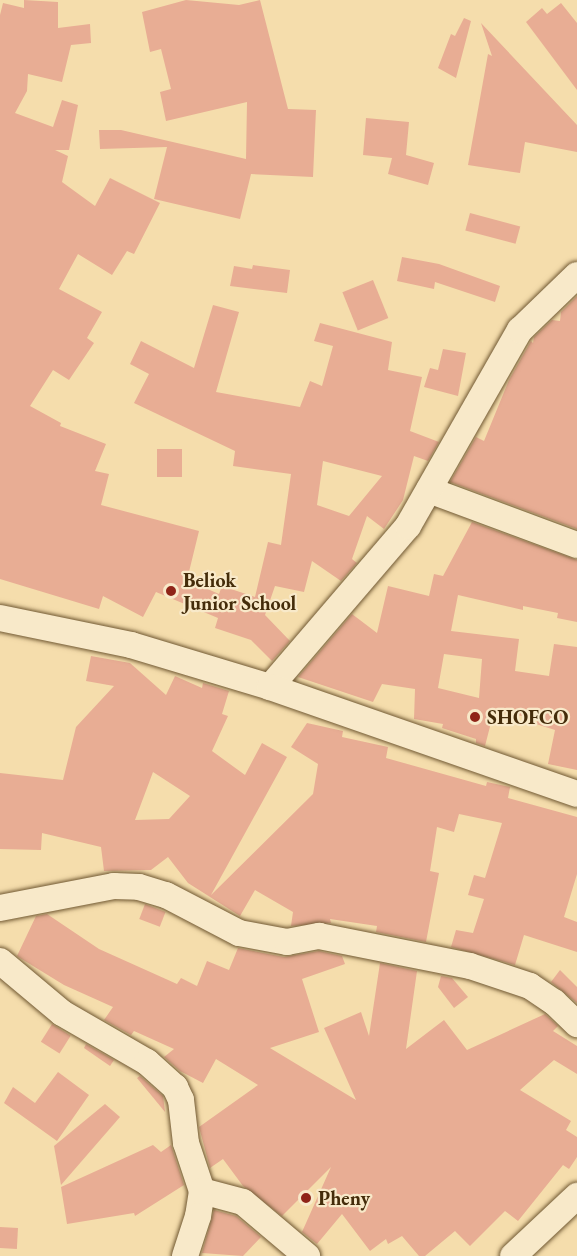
<!DOCTYPE html>
<style>
body{margin:0}
#map{position:relative;width:577px;height:1256px;overflow:hidden;background:#f5ddac;font-family:"EB Garamond",serif}
div>[style]{position:absolute}
[style*='--x']{left:calc(var(--x)*1px);top:calc(var(--y)*1px);width:calc(var(--w)*1px);rotate:calc(var(--a)*1deg)}
.building>*{inset:0;background:#e8ad94;transform-origin:0 0}
.roads{filter:drop-shadow(0 0 2px #705832) drop-shadow(0 0 2px #705832)}
.street>*{height:26px;margin:-13px;padding:0 13px;transform-origin:13px;border-radius:13px;background:#f8e9c9}
.dots>*{width:16px;height:16px;translate:-50% -50%;box-sizing:border-box;border:3px solid #f8e9c9;border-radius:50%}
span{translate:-50% -50%;white-space:nowrap;text-align:center;line-height:1.15;-webkit-text-stroke:4.5px #f8e9c9;paint-order:stroke}
.poi-label{font-size:20px;color:#442c0a;font-weight:700}
.left{translate:0 -50%;text-align:left}
</style>
<div id="map">
<div class="building">
<div style="clip-path:polygon(evenodd,24px 0,58px 2px,58px 28px,90px 24px,91px 43px,71px 45px,62px 82px,28px 74px,27px 91px,15px 113px,53px 127px,62px 100px,78px 105px,69px 150px,55px 150px,68px 156px,62px 182px,95px 206px,110px 178px,160px 203px,134px 254px,127px 251px,112px 275px,78px 254px,59px 289px,102px 312px,87px 338px,94px 343px,69px 380px,53px 370px,30px 406px,61px 423px,60px 426px,106px 444px,95px 471px,109px 474px,101px 505px,199px 531px,187px 580px,219px 594px,222px 586px,255px 597px,268px 542px,281px 545px,291px 474px,233px 466px,235px 451px,134px 403px,149px 374px,130px 364px,141px 341px,194px 368px,213px 305px,239px 312px,216px 392px,300px 407px,310px 381px,322px 386px,333px 346px,314px 341px,320px 323px,392px 342px,388px 370px,422px 377px,410px 431px,439px 442px,428px 461px,414px 456px,403px 500px,384px 529px,367px 516px,352px 559px,357px 563px,341px 581px,312px 561px,304px 592px,275px 586px,265px 615px,290px 641px,272px 661px,251px 640px,215px 628px,218px 618px,156px 592px,143px 617px,103px 596px,99px 609px,0 579px,0 15px,3px 3px,24px 8px,24px 0,323px 461px,382px 476px,349px 516px,317px 505px,323px 461px)"></div>
<div style="clip-path:polygon(186px 0,239px 5px,260px 0,288px 109px,316px 110px,313px 177px,251px 174px,240px 219px,154px 199px,167px 147px,100px 149px,99px 130px,121px 130px,246px 159px,247px 102px,166px 121px,160px 92px,171px 89px,161px 49px,150px 52px,142px 12px)"></div>
<div style="clip-path:polygon(561px 3px,577px 23px,577px 90px,526px 22px,542px 8px,547px 14px)"></div>
<div style="clip-path:polygon(464px 18px,471px 21px,456px 78px,438px 68px,451px 34px,455px 36px)"></div>
<div style="clip-path:polygon(481px 23px,577px 125px,577px 152px,525px 142px,520px 173px,468px 165px,488px 54px,492px 56px)"></div>
<div style="clip-path:polygon(366px 118px,409px 122px,406px 155px,434px 163px,428px 185px,388px 174px,392px 158px,363px 155px)"></div>
<div style="left:470px;top:213px;width:52px;height:18px;rotate:15deg"></div>
<div style="clip-path:polygon(402px 257px,439px 264px,500px 286px,495px 302px,435px 282px,434px 289px,397px 281px)"></div>
<div style="clip-path:polygon(253px 265px,290px 270px,287px 293px,230px 286px,234px 266px,252px 269px)"></div>
<div style="left:373px;top:280px;width:41px;height:33px;rotate:68deg"></div>
<div style="clip-path:polygon(577px 296px,577px 529px,450px 482px,476px 437px,484px 441px,509px 380px,531px 341px,533px 343px,534px 337px,552px 320px,560px 321px,561px 312px)"></div>
<div style="clip-path:polygon(443px 349px,466px 353px,458px 396px,424px 387px,430px 368px,438px 370px)"></div>
<div style="left:157px;top:449px;width:25px;height:28px"></div>
<div style="clip-path:polygon(evenodd,472px 522px,577px 560px,577px 622px,557px 618px,558px 613px,523px 606px,523px 610px,458px 595px,451px 631px,519px 639px,515px 671px,549px 676px,554px 644px,577px 647px,577px 770px,548px 764px,555px 730px,536px 724px,538px 719px,494px 711px,485px 746px,476px 743px,476px 739px,442px 728px,443px 724px,414px 719px,415px 689px,382px 684px,373px 702px,298px 677px,352px 614px,377px 633px,388px 586px,429px 596px,434px 574px,443px 576px,472px 522px,444px 654px,482px 659px,479px 698px,438px 688px,444px 654px)"></div>
<div style="clip-path:polygon(evenodd,91px 656px,130px 663px,166px 695px,175px 676px,202px 688px,203px 683px,229px 691px,222px 714px,228px 716px,212px 751px,245px 775px,262px 743px,287px 757px,211px 895px,313px 794px,318px 764px,291px 747px,307px 723px,343px 731px,342px 737px,388px 747px,386px 758px,486px 786px,487px 782px,510px 787px,508px 798px,577px 817px,577px 874px,564px 917px,577px 922px,577px 952px,524px 935px,515px 965px,451px 947px,456px 930px,473px 933px,484px 899px,468px 895px,474px 875px,485px 878px,502px 823px,459px 814px,454px 832px,437px 827px,430px 871px,439px 873px,426px 942px,376px 932px,377px 926px,330px 919px,331px 923px,291px 926px,293px 912px,255px 890px,240px 916px,188px 883px,168px 857px,151px 870px,104px 871px,101px 847px,42px 833px,41px 850px,0 849px,0 773px,63px 780px,76px 727px,114px 686px,86px 681px,91px 656px,153px 772px,190px 796px,169px 819px,135px 820px,153px 772px)"></div>
<div style="left:145px;top:904px;width:22px;height:16px;rotate:21deg"></div>
<div style="clip-path:polygon(47px 914px,99px 949px,177px 984px,181px 978px,197px 986px,207px 961px,229px 970px,238px 948px,284px 957px,319px 951px,342px 956px,345px 964px,302px 979px,319px 1032px,270px 1048px,356px 1100px,324px 1028px,361px 1012px,369px 1036px,380px 963px,417px 971px,406px 1049px,444px 1020px,467px 1050px,545px 1014px,558px 1026px,553px 1031px,577px 1046px,577px 1074px,554px 1060px,520px 1090px,571px 1121px,566px 1130px,577px 1137px,577px 1157px,569px 1169px,563px 1165px,518px 1221px,505px 1211px,470px 1246px,455px 1231px,425px 1256px,419px 1256px,402px 1236px,388px 1244px,386px 1239px,370px 1251px,342px 1214px,317px 1244px,302px 1232px,331px 1167px,282px 1216px,243px 1186px,223px 1159px,210px 1168px,199px 1127px,258px 1085px,216px 1059px,203px 1083px,180px 1071px,164px 1057px,174px 1049px,134px 1031px,131px 1035px,104px 1020px,113px 1007px,64px 985px,20px 958px,17px 956px,36px 916px)"></div>
<div style="clip-path:polygon(560px 970px,577px 987px,577px 1003px,551px 982px)"></div>
<div style="clip-path:polygon(441px 976px,452px 978px,468px 997px,454px 1008px,438px 987px)"></div>
<div style="left:52px;top:1024px;width:22px;height:21px;rotate:32deg"></div>
<div style="clip-path:polygon(86px 1044px,114px 1060px,110px 1066px,84px 1048px)"></div>
<div style="clip-path:polygon(58px 1072px,89px 1095px,57px 1141px,4px 1103px,13px 1087px,35px 1103px)"></div>
<div style="clip-path:polygon(140px 1076px,163px 1096px,165px 1112px,137px 1078px)"></div>
<div style="clip-path:polygon(105px 1104px,120px 1117px,61px 1185px,54px 1146px)"></div>
<div style="clip-path:polygon(153px 1145px,161px 1152px,171px 1145px,184px 1185px,135px 1216px,134px 1213px,67px 1224px,61px 1187px)"></div>
<div style="clip-path:polygon(214px 1210px,236px 1216px,261px 1237px,243px 1256px,202px 1253px)"></div>
<div style="left:0;top:1227px;width:18px;height:21px;rotate:3deg"></div>
</div>
<div class="roads">
<div class="street">
<div style="--x:429;--y:490;--w:158;--a:20.4"></div>
<div style="--x:0;--y:618;--w:134;--a:11.6"></div>
<div style="--x:131;--y:645;--w:145;--a:16.8"></div>
<div style="--x:270;--y:687;--w:212;--a:-49.4"></div>
<div style="--x:408;--y:526;--w:226;--a:-60.3"></div>
<div style="--x:520;--y:330;--w:79;--a:-44"></div>
<div style="--x:270;--y:687;--w:325;--a:19.2"></div>
<div style="--x:0;--y:908;--w:116;--a:-10.9"></div>
<div style="--x:114;--y:886;--w:25;--a:2"></div>
<div style="--x:139;--y:887;--w:28;--a:17"></div>
<div style="--x:166;--y:895;--w:82;--a:27.5"></div>
<div style="--x:239;--y:933;--w:49;--a:10.6"></div>
<div style="--x:287;--y:942;--w:33;--a:-11"></div>
<div style="--x:319;--y:936;--w:154;--a:11.2"></div>
<div style="--x:470;--y:966;--w:63;--a:18.4"></div>
<div style="--x:530;--y:986;--w:29;--a:34"></div>
<div style="--x:554;--y:1002;--w:32;--a:44"></div>
<div style="--x:0;--y:961;--w:81;--a:40"></div>
<div style="--x:62;--y:1013;--w:98;--a:30"></div>
<div style="--x:147;--y:1062;--w:38;--a:42"></div>
<div style="--x:175;--y:1087;--w:14;--a:65"></div>
<div style="--x:181;--y:1100;--w:43;--a:83.4"></div>
<div style="--x:186;--y:1143;--w:51;--a:71.6"></div>
<div style="--x:202;--y:1191;--w:25;--a:99"></div>
<div style="--x:198;--y:1216;--w:42;--a:108"></div>
<div style="--x:202;--y:1191;--w:42;--a:15"></div>
<div style="--x:243;--y:1202;--w:84;--a:40.2"></div>
<div style="--x:513;--y:1256;--w:88;--a:-43.2"></div>
</div>
</div>
<div class="dots">
<div style="left:171px;top:591px;background:#8f2418"></div>
<div style="left:475px;top:717px;background:#8f2418"></div>
<div style="left:306px;top:1198px;background:#8f2418"></div>
</div>
<div class="poi-label">
<span class="left" style="left:183px;top:592px">Beliok<br>Junior School</span>
<span class="left" style="left:487px;top:717px">SHOFCO</span>
<span class="left" style="left:318px;top:1198px">Pheny</span>
</div>
</div>
